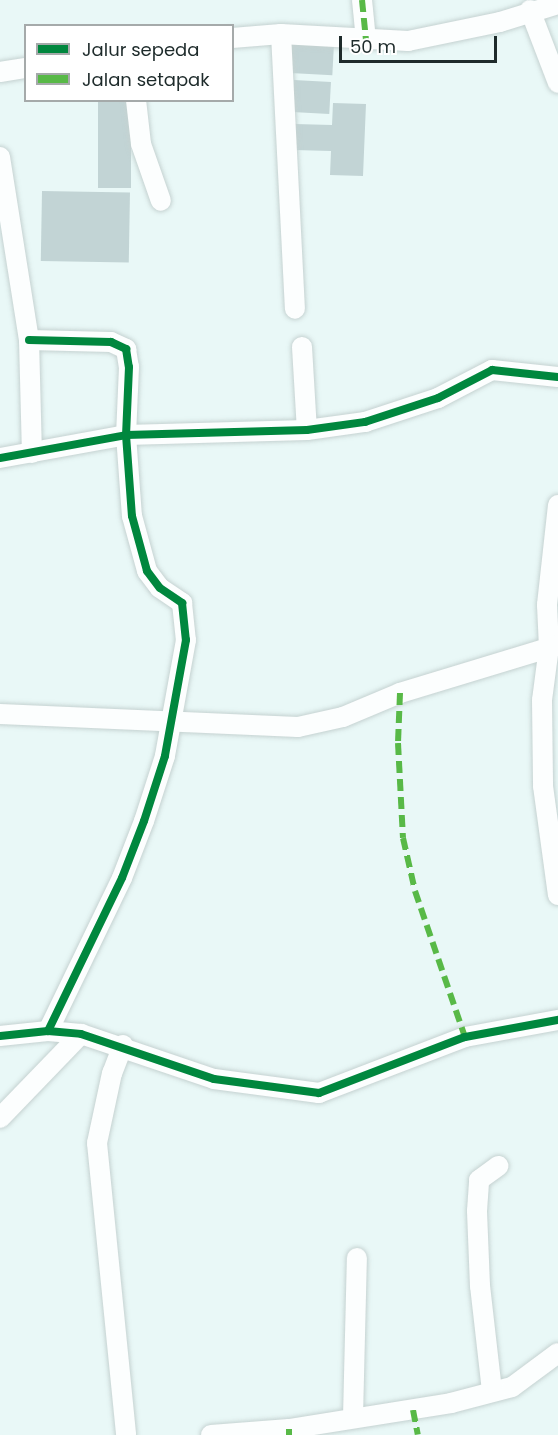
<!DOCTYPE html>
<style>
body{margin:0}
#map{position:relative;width:558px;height:1435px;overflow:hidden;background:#e9f8f7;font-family:Poppins,sans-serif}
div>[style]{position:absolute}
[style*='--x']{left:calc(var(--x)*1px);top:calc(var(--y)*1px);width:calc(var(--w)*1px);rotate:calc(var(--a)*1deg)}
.building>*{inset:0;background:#c2d4d5;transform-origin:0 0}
.roads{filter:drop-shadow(0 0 2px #c5d2d1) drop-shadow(0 0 2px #c5d2d1)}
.minor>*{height:20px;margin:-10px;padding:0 10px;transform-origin:10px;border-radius:10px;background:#fcfefe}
.quiet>*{height:6px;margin-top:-3px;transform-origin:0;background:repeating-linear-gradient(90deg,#58b947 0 12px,transparent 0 18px)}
.cycleway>*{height:8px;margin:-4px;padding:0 4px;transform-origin:4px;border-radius:4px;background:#00873e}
span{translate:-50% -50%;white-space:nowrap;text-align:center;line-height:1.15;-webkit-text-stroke:4.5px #fff;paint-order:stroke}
.legend{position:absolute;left:24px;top:24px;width:210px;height:78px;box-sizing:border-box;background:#fff;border:2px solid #a5aaaa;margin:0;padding:8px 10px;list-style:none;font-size:18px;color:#1e2b2b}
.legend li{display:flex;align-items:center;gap:12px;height:30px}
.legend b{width:30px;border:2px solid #a5aaaa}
.scale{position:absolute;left:339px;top:36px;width:158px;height:27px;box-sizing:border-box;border:3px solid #1e2b2b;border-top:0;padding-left:8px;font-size:18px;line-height:21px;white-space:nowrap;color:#1e2b2b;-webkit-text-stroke:4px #fff;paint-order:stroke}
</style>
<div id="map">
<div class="building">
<div style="left:292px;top:42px;width:42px;height:31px;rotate:3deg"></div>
<div style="left:294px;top:80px;width:37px;height:32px;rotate:3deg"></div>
<div style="left:98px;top:100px;width:33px;height:88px"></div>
<div style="clip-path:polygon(333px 103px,366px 104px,363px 176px,330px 175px,331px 151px,294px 150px,295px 124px,332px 125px)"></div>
<div style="left:42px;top:191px;width:88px;height:70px;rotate:1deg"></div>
</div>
<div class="roads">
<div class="minor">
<div style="--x:362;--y:0;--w:40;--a:84.3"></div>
<div style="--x:530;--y:10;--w:78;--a:69"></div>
<div style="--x:281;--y:34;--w:275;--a:87.1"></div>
<div style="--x:232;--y:38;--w:49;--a:-4.7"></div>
<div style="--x:281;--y:34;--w:127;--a:3.2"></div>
<div style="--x:408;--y:41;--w:94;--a:-11.7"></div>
<div style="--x:500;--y:22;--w:61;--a:-17.2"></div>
<div style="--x:0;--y:72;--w:26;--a:-9"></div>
<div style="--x:136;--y:100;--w:44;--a:83.5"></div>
<div style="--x:141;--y:144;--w:60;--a:70.7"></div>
<div style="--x:0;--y:157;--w:185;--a:81"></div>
<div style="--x:29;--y:340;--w:113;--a:88.5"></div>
<div style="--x:29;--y:340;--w:82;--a:1.4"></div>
<div style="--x:111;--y:342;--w:17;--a:25"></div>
<div style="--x:126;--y:349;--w:18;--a:81"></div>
<div style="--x:129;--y:367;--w:68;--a:92.5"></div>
<div style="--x:126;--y:435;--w:81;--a:85.8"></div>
<div style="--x:132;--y:516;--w:57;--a:74.7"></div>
<div style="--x:147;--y:571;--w:21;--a:53"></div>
<div style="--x:160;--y:588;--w:27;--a:34"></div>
<div style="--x:182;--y:603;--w:37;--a:84"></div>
<div style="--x:186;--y:640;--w:118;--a:100.3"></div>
<div style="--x:165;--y:756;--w:68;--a:107.9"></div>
<div style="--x:144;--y:821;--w:61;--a:111.1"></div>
<div style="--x:122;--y:878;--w:170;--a:115.8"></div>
<div style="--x:302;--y:347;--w:83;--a:86.6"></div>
<div style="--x:0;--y:458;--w:128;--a:-10.3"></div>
<div style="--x:126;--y:435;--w:181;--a:-1.6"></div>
<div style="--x:307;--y:430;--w:59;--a:-7.9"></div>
<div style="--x:365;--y:422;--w:77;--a:-18.2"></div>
<div style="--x:438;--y:398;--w:61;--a:-27.4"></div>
<div style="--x:492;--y:370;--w:66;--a:6.1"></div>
<div style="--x:558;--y:505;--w:101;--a:96.3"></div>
<div style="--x:547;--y:605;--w:42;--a:87.3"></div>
<div style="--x:549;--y:647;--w:53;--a:97.5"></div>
<div style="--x:542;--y:700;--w:86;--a:89.3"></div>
<div style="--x:543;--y:786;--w:110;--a:82.2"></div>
<div style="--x:0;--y:714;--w:298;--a:2.5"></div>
<div style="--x:298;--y:727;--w:46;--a:-12.5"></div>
<div style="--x:343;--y:717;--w:62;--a:-22.8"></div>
<div style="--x:400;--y:693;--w:165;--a:-16.9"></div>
<div style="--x:0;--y:1036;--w:48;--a:-5.9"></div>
<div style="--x:48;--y:1031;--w:33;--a:5"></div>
<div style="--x:81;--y:1034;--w:140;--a:18.7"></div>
<div style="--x:214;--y:1079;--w:106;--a:7.6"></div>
<div style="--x:319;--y:1093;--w:156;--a:-21"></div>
<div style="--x:465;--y:1037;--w:95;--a:-10.4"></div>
<div style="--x:123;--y:1045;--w:30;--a:111"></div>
<div style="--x:112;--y:1073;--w:72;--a:102.1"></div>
<div style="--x:97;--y:1143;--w:293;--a:84.3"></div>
<div style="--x:0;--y:1118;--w:117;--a:-46"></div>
<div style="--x:492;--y:1391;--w:106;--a:-96.5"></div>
<div style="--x:480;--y:1286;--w:75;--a:-92.3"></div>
<div style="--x:477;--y:1211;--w:31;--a:-86"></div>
<div style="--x:479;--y:1180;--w:24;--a:-36"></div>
<div style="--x:353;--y:1417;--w:159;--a:-88.6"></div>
<div style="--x:211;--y:1435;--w:78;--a:-4.4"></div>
<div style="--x:289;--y:1429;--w:164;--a:-9.1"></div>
<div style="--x:451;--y:1403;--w:63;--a:-14.7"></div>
<div style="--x:512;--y:1387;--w:57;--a:-36.5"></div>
</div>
</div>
<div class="quiet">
<div style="--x:362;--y:0;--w:40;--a:84.3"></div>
<div style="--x:400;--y:693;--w:50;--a:92.3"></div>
<div style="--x:398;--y:743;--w:95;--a:87"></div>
<div style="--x:403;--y:838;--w:54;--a:77.2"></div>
<div style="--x:415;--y:891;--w:154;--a:71.1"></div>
<div style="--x:413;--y:1410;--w:25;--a:79"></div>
<div style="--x:289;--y:1429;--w:6;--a:90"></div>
</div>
<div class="cycleway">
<div style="--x:29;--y:340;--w:82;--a:1.4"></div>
<div style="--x:111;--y:342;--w:17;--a:25"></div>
<div style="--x:126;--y:349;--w:18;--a:81"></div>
<div style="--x:129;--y:367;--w:68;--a:92.5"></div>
<div style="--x:126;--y:435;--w:81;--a:85.8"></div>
<div style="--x:132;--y:516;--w:57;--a:74.7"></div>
<div style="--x:147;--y:571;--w:21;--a:53"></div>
<div style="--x:160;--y:588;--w:27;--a:34"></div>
<div style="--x:182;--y:603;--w:37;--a:84"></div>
<div style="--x:186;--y:640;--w:118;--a:100.3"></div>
<div style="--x:165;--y:756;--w:68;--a:107.9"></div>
<div style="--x:144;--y:821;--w:61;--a:111.1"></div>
<div style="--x:122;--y:878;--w:170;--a:115.8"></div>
<div style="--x:0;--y:458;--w:128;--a:-10.3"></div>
<div style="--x:126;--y:435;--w:181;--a:-1.6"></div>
<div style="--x:307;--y:430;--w:59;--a:-7.9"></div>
<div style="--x:365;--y:422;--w:77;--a:-18.2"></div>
<div style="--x:438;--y:398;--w:61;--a:-27.4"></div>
<div style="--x:492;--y:370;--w:66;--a:6.1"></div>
<div style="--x:0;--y:1036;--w:48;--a:-5.9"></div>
<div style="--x:48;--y:1031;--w:33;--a:5"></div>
<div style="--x:81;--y:1034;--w:140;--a:18.7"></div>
<div style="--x:214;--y:1079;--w:106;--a:7.6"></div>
<div style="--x:319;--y:1093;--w:156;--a:-21"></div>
<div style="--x:465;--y:1037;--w:95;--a:-10.4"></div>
</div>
<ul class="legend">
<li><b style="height:8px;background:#00873e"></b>Jalur sepeda</li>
<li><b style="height:8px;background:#58b947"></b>Jalan setapak</li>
</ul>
<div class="scale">50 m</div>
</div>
